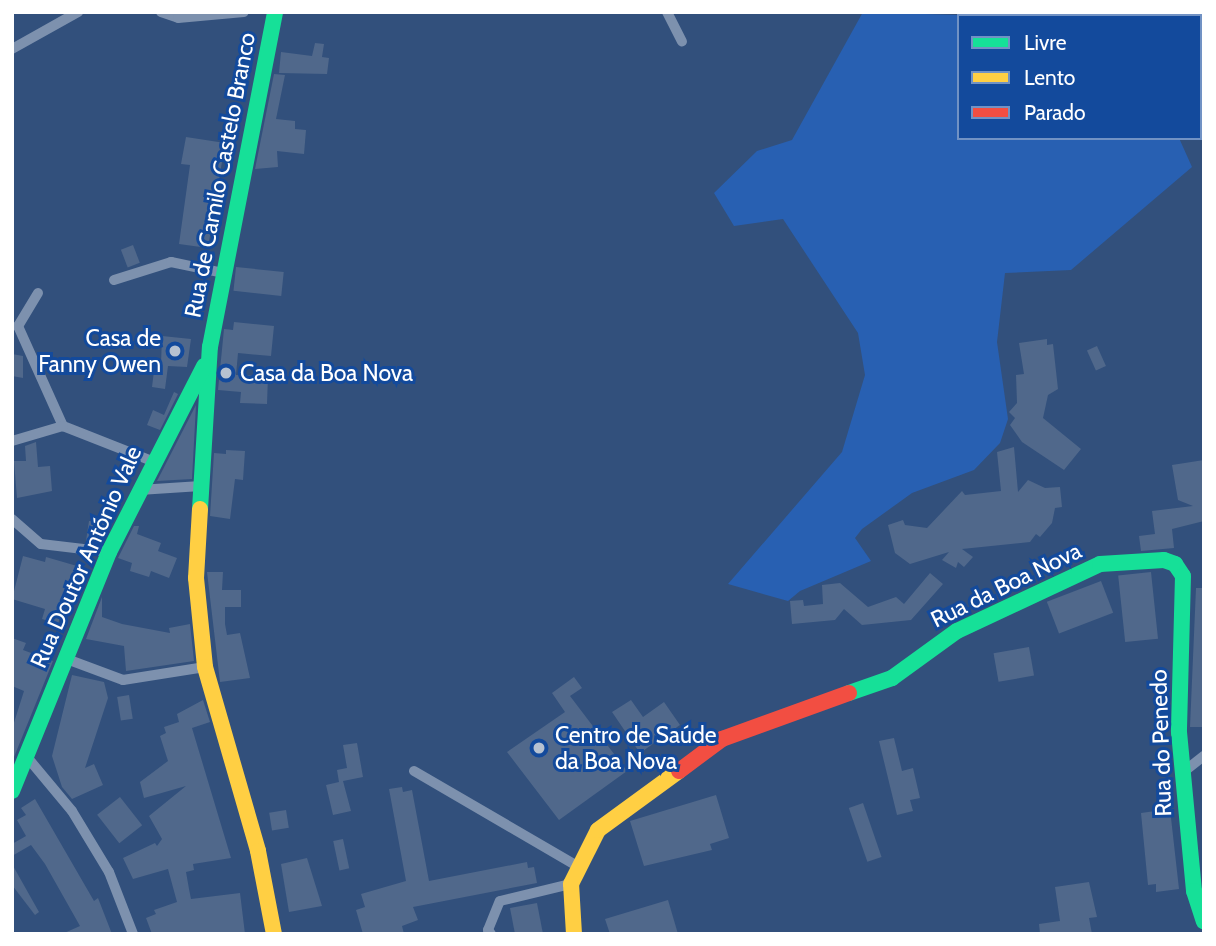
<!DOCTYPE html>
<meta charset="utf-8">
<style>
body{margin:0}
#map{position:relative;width:1216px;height:946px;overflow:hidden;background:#32507c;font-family:Cabin,sans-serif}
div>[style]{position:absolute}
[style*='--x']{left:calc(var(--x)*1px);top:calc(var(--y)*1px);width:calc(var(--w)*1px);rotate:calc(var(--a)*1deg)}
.green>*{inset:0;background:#2860b2}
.building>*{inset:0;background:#50688b;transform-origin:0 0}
.street>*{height:10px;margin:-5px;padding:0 5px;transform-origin:5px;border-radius:5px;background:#7d91ae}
.fast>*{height:16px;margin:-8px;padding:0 8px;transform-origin:8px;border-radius:8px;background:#16e098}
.slow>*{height:16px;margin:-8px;padding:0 8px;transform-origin:8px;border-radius:8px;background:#ffcf43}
.jam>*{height:16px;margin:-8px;padding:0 8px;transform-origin:8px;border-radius:8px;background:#f24e42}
.dots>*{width:19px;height:19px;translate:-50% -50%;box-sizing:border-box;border:4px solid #134a9c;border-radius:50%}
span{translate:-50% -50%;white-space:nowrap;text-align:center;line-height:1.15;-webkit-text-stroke:6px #134a9c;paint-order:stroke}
.street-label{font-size:23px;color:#fff}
.poi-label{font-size:23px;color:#fff}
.right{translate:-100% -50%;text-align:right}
.left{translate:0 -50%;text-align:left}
.frame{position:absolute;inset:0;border:14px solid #fff;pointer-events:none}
.legend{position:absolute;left:957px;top:14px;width:245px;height:126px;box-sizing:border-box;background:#134a9c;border:2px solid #7192c4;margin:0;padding:9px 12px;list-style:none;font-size:21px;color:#fff}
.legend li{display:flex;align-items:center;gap:14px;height:35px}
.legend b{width:35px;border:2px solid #7192c4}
</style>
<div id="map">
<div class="green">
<div style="clip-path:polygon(863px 12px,987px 16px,959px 16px,959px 138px,1179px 138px,1192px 167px,1071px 270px,1005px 273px,997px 342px,1008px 419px,1000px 443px,974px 470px,912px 493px,862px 529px,855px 538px,871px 561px,800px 591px,788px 601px,728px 584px,842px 452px,865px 375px,858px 333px,783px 219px,734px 226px,714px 193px,757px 151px,792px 140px)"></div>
</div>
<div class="building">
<div style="clip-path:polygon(315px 43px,324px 44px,322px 57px,329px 58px,327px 74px,279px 73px,281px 52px,312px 56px)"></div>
<div style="clip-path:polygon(274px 74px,285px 75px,276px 119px,295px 121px,295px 129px,306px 130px,304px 154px,277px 151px,278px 167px,255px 169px)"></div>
<div style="clip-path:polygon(186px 137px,225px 143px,208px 248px,179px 244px,190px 165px,181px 164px)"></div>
<div style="left:133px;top:245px;width:19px;height:13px;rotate:69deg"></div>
<div style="left:236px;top:267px;width:48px;height:24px;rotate:6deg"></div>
<div style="clip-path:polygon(234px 322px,274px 326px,271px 356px,238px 353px,236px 375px,268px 376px,267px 404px,240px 403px,241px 392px,218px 390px,224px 329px,233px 330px)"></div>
<div style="clip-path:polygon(162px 336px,191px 339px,187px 367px,168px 366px,165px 389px,152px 387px,155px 363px,161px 364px)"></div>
<div style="clip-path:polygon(1047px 339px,1047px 345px,1053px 344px,1058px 389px,1048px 395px,1043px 418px,1081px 449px,1064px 470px,1022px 442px,1010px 425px,1015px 418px,1009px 412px,1017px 403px,1016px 375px,1024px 374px,1019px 343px)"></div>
<div style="left:1097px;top:346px;width:22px;height:11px;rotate:66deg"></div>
<div style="clip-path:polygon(12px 354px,23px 356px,23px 378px,12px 376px)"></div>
<div style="clip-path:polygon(174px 392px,178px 394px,160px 430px,147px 425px,153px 410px,164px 415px)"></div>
<div style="clip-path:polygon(196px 405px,192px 479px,157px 481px)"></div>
<div style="clip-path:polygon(36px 442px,38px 467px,50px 466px,52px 491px,17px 498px,14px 461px,26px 461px,25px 446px)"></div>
<div style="clip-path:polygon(1014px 447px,1018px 492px,1028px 480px,1045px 488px,1060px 487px,1062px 507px,1055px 508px,1052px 523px,1040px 537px,1036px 534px,1030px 542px,962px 549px,973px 557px,964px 567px,958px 562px,956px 568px,942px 560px,949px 552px,910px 564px,895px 553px,888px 525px,903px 520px,905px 525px,927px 528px,962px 491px,965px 495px,1001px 491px,997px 452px)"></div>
<div style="clip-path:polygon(226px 450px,245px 451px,243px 480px,235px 479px,230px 519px,210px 516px,214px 453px,226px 454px)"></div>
<div style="clip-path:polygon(1204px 460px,1204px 521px,1172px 529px,1174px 548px,1141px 551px,1139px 536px,1155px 534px,1152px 511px,1193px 506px,1178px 500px,1172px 465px)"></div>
<div style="clip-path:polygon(101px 520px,112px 522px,102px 543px,86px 541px,89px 521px)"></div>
<div style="clip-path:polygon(134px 526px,139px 526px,137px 534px,161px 543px,158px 551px,177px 558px,169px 578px,151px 571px,149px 577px,130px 571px,132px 563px,118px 558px)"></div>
<div style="clip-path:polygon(23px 556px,45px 562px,46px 557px,77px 566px,58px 624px,42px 619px,45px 609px,12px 599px)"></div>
<div style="clip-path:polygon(207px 572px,223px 572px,222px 590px,241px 590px,241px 607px,225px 607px,225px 624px,227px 635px,240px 633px,250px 678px,220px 682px)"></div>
<div style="left:1151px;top:572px;width:67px;height:33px;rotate:84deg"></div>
<div style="clip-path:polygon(930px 573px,943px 584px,911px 620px,862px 625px,844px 609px,835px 620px,792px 624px,790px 601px,803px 600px,804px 606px,823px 604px,822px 585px,840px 583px,868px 607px,896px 597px,904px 604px)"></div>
<div style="left:1101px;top:581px;width:34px;height:58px;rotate:69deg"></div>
<div style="clip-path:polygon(1196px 588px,1204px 588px,1204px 727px,1190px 727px)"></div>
<div style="clip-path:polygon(102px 597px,102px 617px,122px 624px,170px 633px,169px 628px,190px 624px,194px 661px,126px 671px,124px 646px,86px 639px)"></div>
<div style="clip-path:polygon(12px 638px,26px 643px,23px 650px,53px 661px,12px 762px,12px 729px,24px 691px,12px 686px)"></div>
<div style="left:1029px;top:647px;width:29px;height:36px;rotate:80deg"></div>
<div style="clip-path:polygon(72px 675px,104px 682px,108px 698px,85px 768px,94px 764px,103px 785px,72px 799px,62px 787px,52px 756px)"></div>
<div style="clip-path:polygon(574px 677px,582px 688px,570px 696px,627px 771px,559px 820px,507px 752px,565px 712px,552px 693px)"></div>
<div style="left:129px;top:695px;width:24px;height:12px;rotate:81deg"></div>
<div style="clip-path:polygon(203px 700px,210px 722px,192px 728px,231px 858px,193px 864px,194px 870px,186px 872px,189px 889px,191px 899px,240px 893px,245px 934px,152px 934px,146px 918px,156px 914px,154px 910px,177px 902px,168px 869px,133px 879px,123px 858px,155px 843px,157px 846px,162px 839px,149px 816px,186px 786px,144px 798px,140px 782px,168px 761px,160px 736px,166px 733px,164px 727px,179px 722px,177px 714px)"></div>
<div style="clip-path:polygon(631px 700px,643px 717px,664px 702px,680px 725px,640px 753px,612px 712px)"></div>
<div style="clip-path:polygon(894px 738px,902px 771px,913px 768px,920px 798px,910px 800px,913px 811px,897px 815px,879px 741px)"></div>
<div style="clip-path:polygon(357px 743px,363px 777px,343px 781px,351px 811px,333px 815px,326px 785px,339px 782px,337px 770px,347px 768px,343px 745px)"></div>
<div style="clip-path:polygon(402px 787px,403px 792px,412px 790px,429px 881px,527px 862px,528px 868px,534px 867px,537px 883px,413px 907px,418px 920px,402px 926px,404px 934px,363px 934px,356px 910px,365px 907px,361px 894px,406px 881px,389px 789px)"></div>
<div style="clip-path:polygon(716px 795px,729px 838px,710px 844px,712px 850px,644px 866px,630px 821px)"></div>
<div style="left:120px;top:797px;width:36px;height:29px;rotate:52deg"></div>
<div style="clip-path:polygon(35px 799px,94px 901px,98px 898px,112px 934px,62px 934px,80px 926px,45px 864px,31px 845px,12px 856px,12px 844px,26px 836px,17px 820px,26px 815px,21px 808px)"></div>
<div style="left:863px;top:803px;width:57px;height:15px;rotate:71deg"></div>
<div style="clip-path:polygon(1170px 809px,1179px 889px,1156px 892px,1156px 884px,1148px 885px,1141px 813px)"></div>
<div style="left:286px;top:810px;width:18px;height:17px;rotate:81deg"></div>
<div style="left:343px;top:839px;width:30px;height:10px;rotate:78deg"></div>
<div style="clip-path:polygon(307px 858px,322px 906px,289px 912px,281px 864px)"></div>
<div style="clip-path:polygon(12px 864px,39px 912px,35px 915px,12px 885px)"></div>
<div style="clip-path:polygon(1089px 882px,1097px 917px,1089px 918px,1092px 934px,1040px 934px,1039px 924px,1060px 921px,1055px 887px)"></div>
<div style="clip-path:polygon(668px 900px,678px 934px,610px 934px,605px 919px)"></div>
<div style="clip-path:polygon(537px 903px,543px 934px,515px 934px,510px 908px)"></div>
</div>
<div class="street">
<div style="--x:161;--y:12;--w:18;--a:19"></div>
<div style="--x:178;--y:18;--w:66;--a:-5.2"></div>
<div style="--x:667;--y:12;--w:33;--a:63"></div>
<div style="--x:12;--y:49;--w:76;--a:-29.3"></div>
<div style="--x:114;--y:280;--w:60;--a:-17.5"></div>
<div style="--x:171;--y:262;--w:53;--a:11.9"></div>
<div style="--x:38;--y:293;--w:39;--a:121"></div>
<div style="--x:18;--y:326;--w:110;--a:65.8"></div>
<div style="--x:63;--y:426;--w:96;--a:21.5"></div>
<div style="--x:12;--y:441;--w:53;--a:-16.4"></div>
<div style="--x:139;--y:490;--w:62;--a:-3.7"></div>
<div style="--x:12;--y:519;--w:38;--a:41"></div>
<div style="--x:41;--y:544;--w:68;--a:6.7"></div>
<div style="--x:64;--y:658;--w:63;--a:20.4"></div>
<div style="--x:123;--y:680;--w:83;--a:-9"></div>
<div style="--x:27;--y:757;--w:70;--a:50.2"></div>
<div style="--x:72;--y:811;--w:71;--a:58.8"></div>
<div style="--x:109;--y:872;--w:66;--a:68.8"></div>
<div style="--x:414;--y:771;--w:189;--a:30.2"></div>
<div style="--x:1182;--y:773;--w:28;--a:-38"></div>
<div style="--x:491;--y:934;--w:5;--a:-127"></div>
<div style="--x:488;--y:930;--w:31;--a:-68"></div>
<div style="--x:500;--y:901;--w:73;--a:-13.5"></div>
</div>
<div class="fast">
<div style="--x:200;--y:509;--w:162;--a:-86.5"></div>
<div style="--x:210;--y:347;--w:341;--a:-79"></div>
<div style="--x:849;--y:693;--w:46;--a:-19.2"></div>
<div style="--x:892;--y:678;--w:80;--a:-35.9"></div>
<div style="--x:957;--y:631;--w:158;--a:-25.1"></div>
<div style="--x:1100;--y:564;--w:64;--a:-3.6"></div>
<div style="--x:1164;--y:560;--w:12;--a:20"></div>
<div style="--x:1175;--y:564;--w:14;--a:56"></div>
<div style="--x:1183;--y:576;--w:156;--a:91.5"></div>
<div style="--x:1179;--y:732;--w:160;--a:84.6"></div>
<div style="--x:1194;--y:891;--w:32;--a:72"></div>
<div style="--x:12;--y:791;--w:258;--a:-67.9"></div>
<div style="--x:109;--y:552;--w:209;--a:-62.9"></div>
</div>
<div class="slow">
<div style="--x:200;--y:509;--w:69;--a:93.3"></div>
<div style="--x:196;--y:578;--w:89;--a:84.2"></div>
<div style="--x:205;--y:667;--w:191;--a:73.9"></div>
<div style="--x:258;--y:851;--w:85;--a:79.1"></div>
<div style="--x:574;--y:934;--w:50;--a:-93.4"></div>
<div style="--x:571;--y:884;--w:60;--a:-63.4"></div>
<div style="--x:598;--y:830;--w:100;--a:-36.1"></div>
</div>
<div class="jam">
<div style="--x:679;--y:771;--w:54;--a:-36.7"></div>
<div style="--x:722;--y:739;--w:135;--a:-19.9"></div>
</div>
<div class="dots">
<div style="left:175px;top:351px;background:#b7c2d1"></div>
<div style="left:226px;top:373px;background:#b7c2d1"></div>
<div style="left:539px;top:748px;background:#b7c2d1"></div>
</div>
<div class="street-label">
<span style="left:220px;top:175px;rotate:-79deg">Rua de Camilo Castelo Branco</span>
<span style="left:86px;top:557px;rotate:-66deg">Rua Doutor António Vale</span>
<span style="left:1006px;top:585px;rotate:-26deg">Rua da Boa Nova</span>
<span style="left:1161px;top:743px;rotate:-92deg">Rua do Penedo</span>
</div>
<div class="poi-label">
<span class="right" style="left:161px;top:351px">Casa de<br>Fanny Owen</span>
<span class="left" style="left:240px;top:373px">Casa da Boa Nova</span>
<span class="left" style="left:555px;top:748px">Centro de Saúde<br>da Boa Nova</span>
</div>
<div class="frame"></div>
<ul class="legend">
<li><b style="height:9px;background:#16e098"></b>Livre</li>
<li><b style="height:9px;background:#ffcf43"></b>Lento</li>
<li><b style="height:9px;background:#f24e42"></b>Parado</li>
</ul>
</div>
